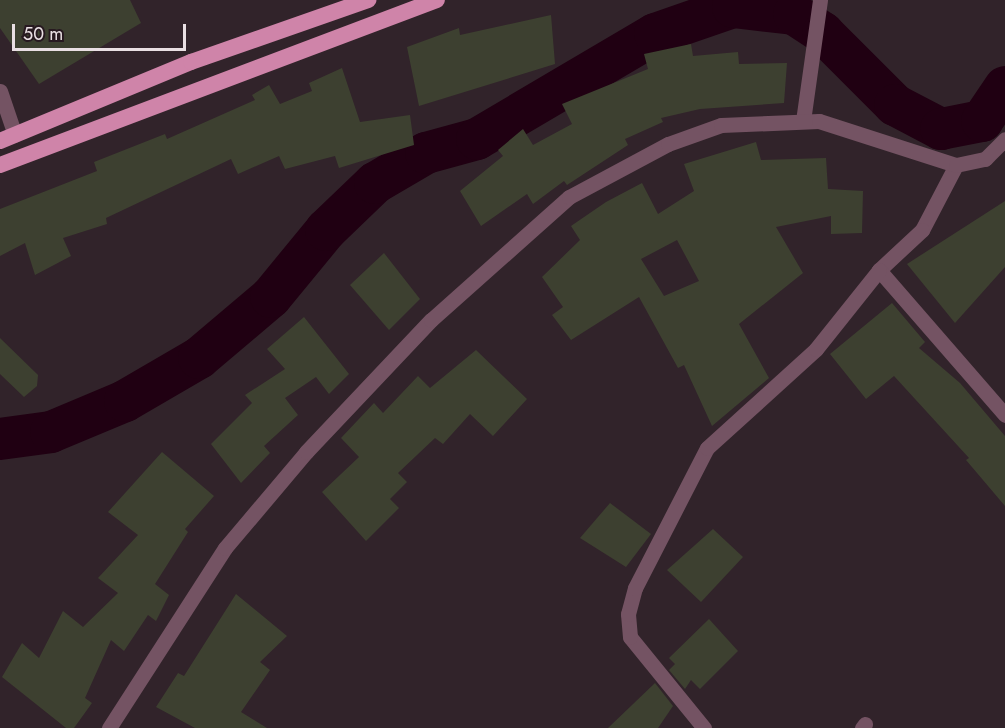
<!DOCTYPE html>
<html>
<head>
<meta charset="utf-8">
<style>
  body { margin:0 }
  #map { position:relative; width:1005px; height:728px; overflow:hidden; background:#31232a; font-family:Jost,sans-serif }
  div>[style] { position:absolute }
  .river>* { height:42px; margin:-21px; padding:0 21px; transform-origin:21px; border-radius:21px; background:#200012 }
  .building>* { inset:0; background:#3d4030 }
  .minor>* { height:15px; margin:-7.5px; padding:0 7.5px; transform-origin:7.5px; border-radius:7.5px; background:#745363 }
  .trunk>* { height:16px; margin:-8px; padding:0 8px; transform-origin:8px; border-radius:8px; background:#cf84a9 }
  span { translate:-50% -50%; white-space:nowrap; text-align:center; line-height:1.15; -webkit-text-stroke:4.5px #271920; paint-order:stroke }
  .scale { position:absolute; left:12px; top:24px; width:174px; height:27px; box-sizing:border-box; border:3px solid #e9dfe3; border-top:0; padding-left:8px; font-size:18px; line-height:21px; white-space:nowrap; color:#e9dfe3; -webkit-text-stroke:4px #271920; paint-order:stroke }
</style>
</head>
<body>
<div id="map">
  <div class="river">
    <div style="left:0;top:439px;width:51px;rotate:-7.8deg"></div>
    <div style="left:51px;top:432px;width:80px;rotate:-22.7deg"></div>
    <div style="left:125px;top:401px;width:86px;rotate:-30.2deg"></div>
    <div style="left:199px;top:358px;width:94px;rotate:-40.3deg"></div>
    <div style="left:271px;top:297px;width:87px;rotate:-50.6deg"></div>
    <div style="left:326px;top:230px;width:68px;rotate:-43.8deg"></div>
    <div style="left:375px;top:183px;width:59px;rotate:-30.5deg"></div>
    <div style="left:426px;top:153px;width:53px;rotate:-15.4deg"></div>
    <div style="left:477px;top:139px;width:207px;rotate:-30.5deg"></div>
    <div style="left:655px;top:34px;width:83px;rotate:-19.1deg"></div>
    <div style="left:733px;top:7px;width:61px;rotate:6.5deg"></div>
    <div style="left:794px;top:14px;width:35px;rotate:33deg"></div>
    <div style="left:823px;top:33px;width:102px;rotate:45deg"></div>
    <div style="left:895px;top:105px;width:52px;rotate:27.6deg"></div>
    <div style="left:941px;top:129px;width:42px;rotate:-11deg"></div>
    <div style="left:982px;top:121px;width:41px;rotate:-55.9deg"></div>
  </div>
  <div class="building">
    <div style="clip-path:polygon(0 0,130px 0,141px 23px,39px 84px,0 28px)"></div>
    <div style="clip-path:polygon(551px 15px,555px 64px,419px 106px,407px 47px,459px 28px,460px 35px)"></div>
    <div style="clip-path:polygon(691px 44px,693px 56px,738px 52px,739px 64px,787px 63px,784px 103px,700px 109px,661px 118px,663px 122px,625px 139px,628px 145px,567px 185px,564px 181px,533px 204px,527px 194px,481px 226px,460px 191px,503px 156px,498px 150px,523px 129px,533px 145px,572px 124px,562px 104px,648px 69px,644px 54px)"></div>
    <div style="clip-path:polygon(342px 68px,360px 122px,410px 115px,414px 145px,339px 168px,335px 156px,285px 169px,279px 156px,238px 174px,231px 159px,106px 218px,107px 224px,63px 238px,71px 256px,35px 275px,25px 243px,0 256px,0 209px,97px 171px,94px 162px,165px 134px,167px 139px,255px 100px,252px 95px,269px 85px,280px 104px,312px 91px,309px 83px)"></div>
    <div style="clip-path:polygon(evenodd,756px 142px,761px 160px,826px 158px,828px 189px,863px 191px,862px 233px,831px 234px,831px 216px,776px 227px,803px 273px,739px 324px,769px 378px,712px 426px,684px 365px,678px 368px,639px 297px,571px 340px,552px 315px,563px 307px,542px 277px,580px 240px,571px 226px,606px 202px,642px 183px,658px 214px,694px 191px,684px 164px,756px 142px,677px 240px,699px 281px,664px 296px,641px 259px,677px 240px)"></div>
    <div style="clip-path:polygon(1005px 201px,1005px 267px,955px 323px,907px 264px)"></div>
    <div style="clip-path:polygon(384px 253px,420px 299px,389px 330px,350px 285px)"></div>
    <div style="clip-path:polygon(892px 303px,925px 342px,919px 348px,960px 383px,1005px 436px,1005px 506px,966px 460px,969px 458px,894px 376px,866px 399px,830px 354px)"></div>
    <div style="clip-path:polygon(304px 317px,349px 374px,329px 394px,316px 377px,285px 398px,298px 415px,264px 446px,270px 453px,241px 483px,211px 444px,252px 403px,245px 395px,285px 369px,267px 349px)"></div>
    <div style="clip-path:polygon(0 338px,38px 375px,37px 386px,24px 397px,0 374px)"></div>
    <div style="clip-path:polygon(476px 350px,527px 399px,493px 436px,470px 414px,443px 444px,435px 438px,398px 473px,407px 482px,390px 499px,399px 508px,366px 541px,322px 492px,359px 457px,341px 438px,374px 403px,383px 413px,418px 376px,430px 388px)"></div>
    <div style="clip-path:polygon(162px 452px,214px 496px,185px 529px,188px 532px,155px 584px,169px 595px,156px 621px,148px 615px,124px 651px,111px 640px,85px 698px,92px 703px,74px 728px,66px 728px,2px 677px,22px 643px,39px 658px,63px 611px,83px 627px,118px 593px,98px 578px,138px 535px,108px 512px)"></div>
    <div style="clip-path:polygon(610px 503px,651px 534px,626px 567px,580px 538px)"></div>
    <div style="clip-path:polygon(713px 529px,743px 557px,701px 602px,667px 570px)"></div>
    <div style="clip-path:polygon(236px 594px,287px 636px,260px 662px,270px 670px,241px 712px,267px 728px,195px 728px,156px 707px,178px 673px,184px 676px)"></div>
    <div style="clip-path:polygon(709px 619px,738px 651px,700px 689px,691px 680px,685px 689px,669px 670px,675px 664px,669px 658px)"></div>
    <div style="clip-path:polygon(655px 683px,673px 706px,658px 728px,608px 728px)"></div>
  </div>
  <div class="minor">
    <div style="left:0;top:91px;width:46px;rotate:71.2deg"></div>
    <div style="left:803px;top:121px;width:122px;rotate:-82deg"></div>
    <div style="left:956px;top:165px;width:73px;rotate:117.6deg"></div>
    <div style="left:922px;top:230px;width:59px;rotate:137.1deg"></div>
    <div style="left:879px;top:270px;width:192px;rotate:49deg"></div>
    <div style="left:109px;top:728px;width:214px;rotate:-57.2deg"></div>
    <div style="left:225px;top:548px;width:126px;rotate:-49.8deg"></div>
    <div style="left:306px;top:452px;width:182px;rotate:-46.6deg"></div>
    <div style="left:431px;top:320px;width:185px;rotate:-41.7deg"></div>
    <div style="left:569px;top:197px;width:112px;rotate:-28.2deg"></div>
    <div style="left:668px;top:144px;width:56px;rotate:-19.7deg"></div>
    <div style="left:721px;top:125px;width:98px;rotate:-2.3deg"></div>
    <div style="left:819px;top:121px;width:144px;rotate:17.8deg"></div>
    <div style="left:956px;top:165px;width:30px;rotate:-12deg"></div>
    <div style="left:985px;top:159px;width:28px;rotate:-45deg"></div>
    <div style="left:704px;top:728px;width:117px;rotate:-129.1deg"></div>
    <div style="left:630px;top:637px;width:23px;rotate:-95deg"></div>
    <div style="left:628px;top:614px;width:27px;rotate:-75deg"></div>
    <div style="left:635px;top:588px;width:157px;rotate:-62.8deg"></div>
    <div style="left:707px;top:448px;width:147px;rotate:-42.2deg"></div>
    <div style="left:816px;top:349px;width:101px;rotate:-51.4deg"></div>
    <div style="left:862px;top:728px;width:5px;rotate:-53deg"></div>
  </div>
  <div class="trunk">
    <div style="left:0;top:141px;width:207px;rotate:-22.5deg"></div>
    <div style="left:191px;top:62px;width:188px;rotate:-19.3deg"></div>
    <div style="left:0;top:165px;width:467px;rotate:-20.7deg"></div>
  </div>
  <div class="scale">50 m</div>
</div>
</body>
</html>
